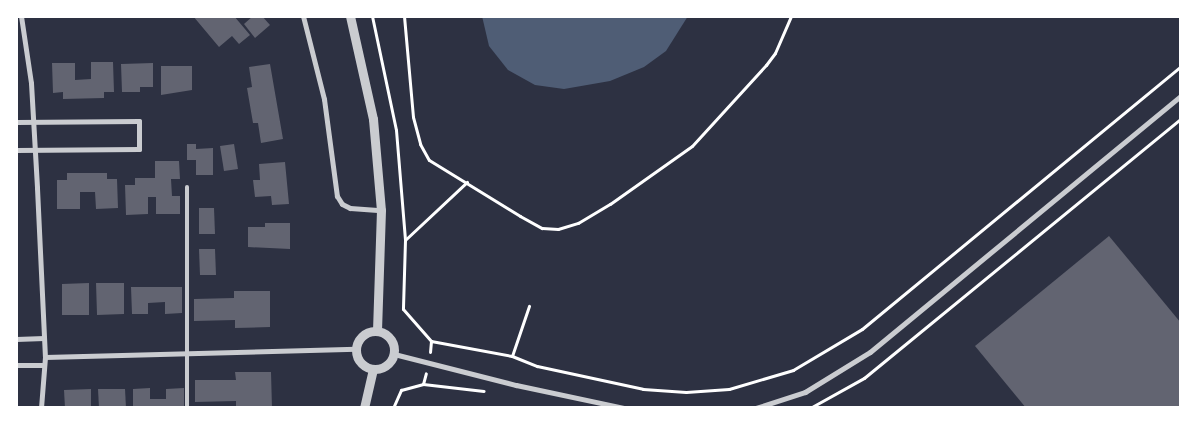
<!DOCTYPE html>
<html>
<head>
<meta charset="utf-8">
<style>
  body { margin:0 }
  #map { position:relative; width:1197px; height:424px; overflow:hidden; background:#2d3142; font-family:"Open Sans",sans-serif }
  div>[style] { position:absolute }
  .water>* { inset:0; background:#4f5d75 }
  .building>* { inset:0; background:#626471 }
  .path>* { height:3px; margin:-1.5px; padding:0 1.5px; transform-origin:1.5px; border-radius:1.5px; background:#fff }
  .service>* { height:4px; margin:-2px; padding:0 2px; transform-origin:2px; border-radius:2px; background:#caccd0 }
  .minor>* { height:5px; margin:-2.5px; padding:0 2.5px; transform-origin:2.5px; border-radius:2.5px; background:#caccd0 }
  .tertiary>* { height:9px; margin:-4.5px; padding:0 4.5px; transform-origin:4.5px; border-radius:4.5px; background:#caccd0 }
  .tertiary>.ring { margin:-4.5px; padding:0; box-sizing:content-box; background:none; border:9px solid #caccd0; border-radius:50% }
  span { translate:-50% -50%; white-space:nowrap; text-align:center; line-height:1.15; -webkit-text-stroke:4px #fff; paint-order:stroke }
  .frame { position:absolute; inset:0; border:18px solid #fff; pointer-events:none }
</style>
</head>
<body>
<div id="map">
  <div class="water">
    <div style="clip-path:polygon(482px 16px,688px 16px,666px 51px,644px 67px,610px 81px,564px 89px,535px 85px,508px 70px,489px 46px)"></div>
  </div>
  <div class="building">
    <div style="clip-path:polygon(193px 16px,234px 16px,250px 35px,239px 44px,232px 36px,219px 47px)"></div>
    <div style="clip-path:polygon(253px 16px,262px 16px,270px 25px,255px 38px,244px 24px)"></div>
    <div style="clip-path:polygon(91px 62px,113px 62px,114px 92px,104px 92px,104px 98px,63px 99px,63px 92px,53px 93px,52px 63px,75px 63px,75px 80px,91px 79px)"></div>
    <div style="clip-path:polygon(153px 63px,153px 87px,140px 87px,140px 92px,122px 92px,121px 64px)"></div>
    <div style="clip-path:polygon(270px 64px,283px 139px,261px 143px,258px 123px,253px 123px,247px 88px,252px 87px,249px 67px)"></div>
    <div style="clip-path:polygon(161px 66px,192px 66px,192px 90px,161px 95px)"></div>
    <div style="clip-path:polygon(187px 144px,196px 144px,196px 149px,213px 148px,213px 175px,196px 175px,196px 160px,187px 160px)"></div>
    <div style="clip-path:polygon(234px 144px,238px 169px,224px 171px,220px 146px)"></div>
    <div style="clip-path:polygon(155px 161px,179px 161px,180px 179px,171px 179px,172px 196px,180px 196px,180px 214px,156px 214px,156px 197px,148px 197px,148px 214px,126px 215px,125px 185px,135px 185px,135px 178px,155px 178px)"></div>
    <div style="clip-path:polygon(285px 162px,289px 204px,272px 205px,271px 196px,255px 197px,253px 180px,260px 180px,259px 164px)"></div>
    <div style="clip-path:polygon(67px 173px,107px 173px,107px 179px,117px 179px,118px 208px,96px 209px,95px 192px,80px 192px,80px 209px,57px 209px,57px 180px,67px 180px)"></div>
    <div style="clip-path:polygon(199px 208px,214px 208px,215px 234px,199px 234px)"></div>
    <div style="clip-path:polygon(265px 223px,290px 223px,290px 249px,248px 247px,248px 227px,265px 227px)"></div>
    <div style="clip-path:polygon(1109px 236px,1181px 323px,1181px 408px,1026px 408px,975px 346px)"></div>
    <div style="clip-path:polygon(199px 249px,215px 249px,216px 275px,200px 275px)"></div>
    <div style="clip-path:polygon(89px 283px,89px 315px,62px 315px,62px 284px)"></div>
    <div style="clip-path:polygon(96px 283px,124px 283px,124px 314px,97px 315px)"></div>
    <div style="clip-path:polygon(131px 287px,182px 287px,182px 313px,165px 314px,165px 302px,148px 303px,148px 314px,132px 314px)"></div>
    <div style="clip-path:polygon(234px 291px,270px 291px,270px 327px,235px 328px,235px 320px,194px 321px,194px 299px,234px 298px)"></div>
    <div style="clip-path:polygon(235px 372px,271px 372px,272px 408px,236px 408px,236px 401px,195px 402px,195px 380px,236px 380px)"></div>
    <div style="clip-path:polygon(150px 388px,150px 399px,166px 399px,166px 389px,184px 388px,184px 408px,133px 408px,133px 389px)"></div>
    <div style="clip-path:polygon(91px 389px,91px 408px,65px 408px,64px 390px)"></div>
    <div style="clip-path:polygon(98px 389px,125px 389px,126px 408px,99px 408px)"></div>
  </div>
  <div class="path">
    <div style="left:372px;top:16px;width:116px;rotate:78.1deg"></div>
    <div style="left:396px;top:130px;width:110px;rotate:85.3deg"></div>
    <div style="left:405px;top:240px;width:69px;rotate:91.7deg"></div>
    <div style="left:403px;top:309px;width:43px;rotate:48.8deg"></div>
    <div style="left:431px;top:341px;width:11px;rotate:95deg"></div>
    <div style="left:404px;top:16px;width:101px;rotate:84.9deg"></div>
    <div style="left:413px;top:117px;width:28px;rotate:75deg"></div>
    <div style="left:420px;top:144px;width:18px;rotate:61deg"></div>
    <div style="left:429px;top:160px;width:107px;rotate:31.6deg"></div>
    <div style="left:520px;top:216px;width:25px;rotate:29deg"></div>
    <div style="left:542px;top:228px;width:16px;rotate:4deg"></div>
    <div style="left:558px;top:229px;width:21px;rotate:-17deg"></div>
    <div style="left:578px;top:223px;width:37px;rotate:-31deg"></div>
    <div style="left:610px;top:204px;width:100px;rotate:-35.3deg"></div>
    <div style="left:692px;top:146px;width:110px;rotate:-47.6deg"></div>
    <div style="left:766px;top:65px;width:15px;rotate:-53deg"></div>
    <div style="left:775px;top:53px;width:40px;rotate:-66.6deg"></div>
    <div style="left:405px;top:240px;width:85px;rotate:-43.1deg"></div>
    <div style="left:431px;top:341px;width:82px;rotate:10.5deg"></div>
    <div style="left:512px;top:356px;width:27px;rotate:22deg"></div>
    <div style="left:537px;top:366px;width:108px;rotate:12.2deg"></div>
    <div style="left:643px;top:389px;width:43px;rotate:4deg"></div>
    <div style="left:686px;top:392px;width:43px;rotate:-4deg"></div>
    <div style="left:729px;top:389px;width:67px;rotate:-16.5deg"></div>
    <div style="left:793px;top:370px;width:80px;rotate:-30.7deg"></div>
    <div style="left:862px;top:329px;width:413px;rotate:-39.5deg"></div>
    <div style="left:512px;top:356px;width:53px;rotate:-71.2deg"></div>
    <div style="left:423px;top:384px;width:61px;rotate:6.5deg"></div>
    <div style="left:393px;top:408px;width:20px;rotate:-66deg"></div>
    <div style="left:401px;top:390px;width:23px;rotate:-15deg"></div>
    <div style="left:423px;top:384px;width:11px;rotate:-75deg"></div>
    <div style="left:810px;top:408px;width:62px;rotate:-29.1deg"></div>
    <div style="left:864px;top:378px;width:409px;rotate:-39.3deg"></div>
  </div>
  <div class="service">
    <div style="left:187px;top:408px;width:221px;rotate:-90deg"></div>
  </div>
  <div class="minor">
    <div style="left:21px;top:16px;width:68px;rotate:81.5deg"></div>
    <div style="left:31px;top:83px;width:105px;rotate:86.7deg"></div>
    <div style="left:37px;top:188px;width:169px;rotate:87.3deg"></div>
    <div style="left:45px;top:357px;width:51px;rotate:94.5deg"></div>
    <div style="left:303px;top:16px;width:86px;rotate:75.8deg"></div>
    <div style="left:324px;top:99px;width:98px;rotate:82.4deg"></div>
    <div style="left:337px;top:196px;width:9px;rotate:58deg"></div>
    <div style="left:342px;top:204px;width:9px;rotate:27deg"></div>
    <div style="left:350px;top:208px;width:31px;rotate:4deg"></div>
    <div style="left:16px;top:122px;width:123px;rotate:-0.5deg"></div>
    <div style="left:139px;top:121px;width:28px;rotate:90deg"></div>
    <div style="left:139px;top:149px;width:123px;rotate:179.5deg"></div>
    <div style="left:16px;top:339px;width:28px;rotate:-2deg"></div>
    <div style="left:394px;top:354px;width:126px;rotate:14.3deg"></div>
    <div style="left:516px;top:385px;width:110px;rotate:12deg"></div>
    <div style="left:45px;top:357px;width:311px;rotate:-1.5deg"></div>
    <div style="left:16px;top:365px;width:28px"></div>
    <div style="left:756px;top:408px;width:52px;rotate:-18.1deg"></div>
    <div style="left:805px;top:392px;width:76px;rotate:-31.6deg"></div>
    <div style="left:870px;top:352px;width:403px;rotate:-39.5deg"></div>
  </div>
  <div class="tertiary">
    <div style="left:350px;top:16px;width:106px;rotate:77.4deg"></div>
    <div style="left:373px;top:119px;width:91px;rotate:85deg"></div>
    <div style="left:381px;top:210px;width:121px;rotate:91.9deg"></div>
    <div class="ring" style="left:356px;top:331px;width:29px;height:29px"></div>
    <div style="left:364px;top:408px;width:40px;rotate:-77deg"></div>
  </div>
  <div class="frame"></div>
</div>
</body>
</html>
